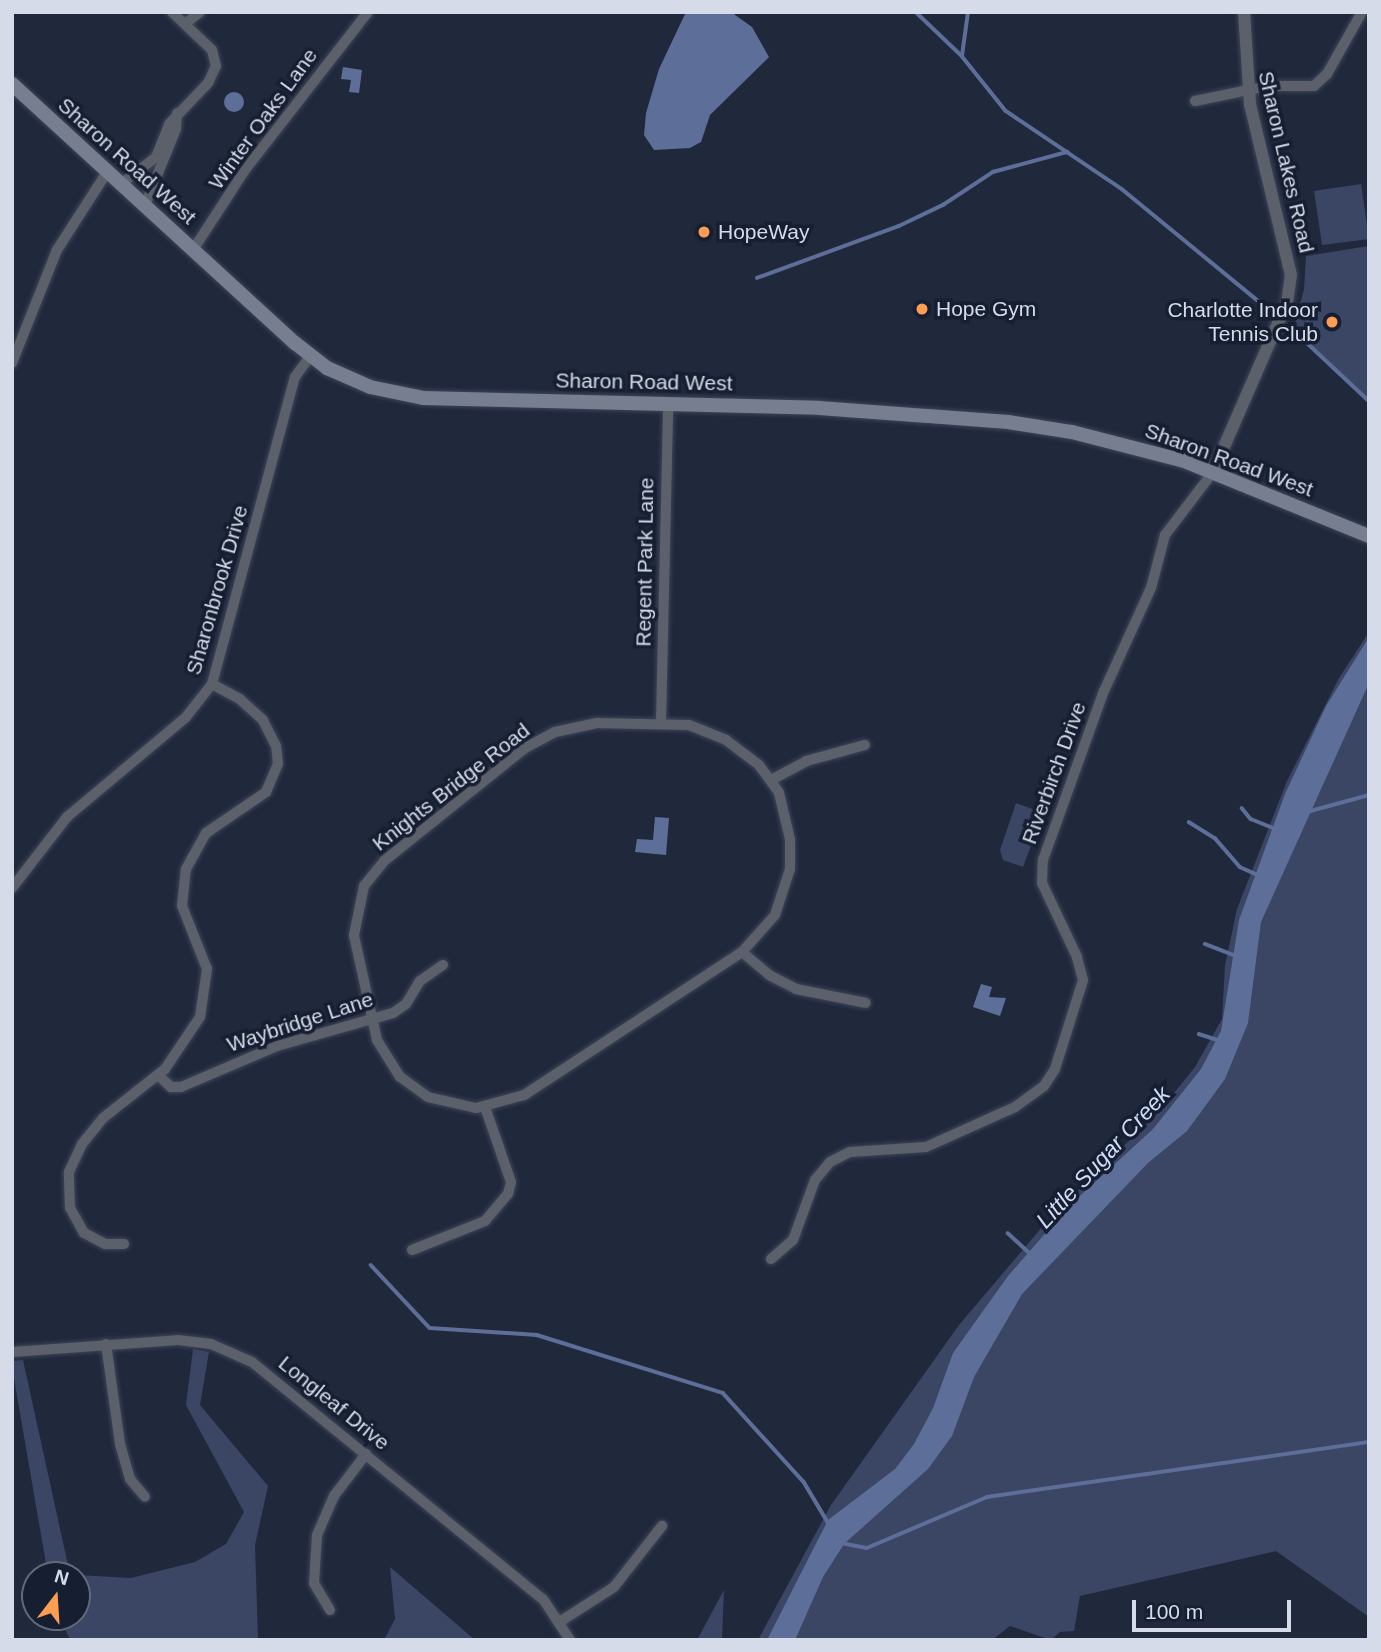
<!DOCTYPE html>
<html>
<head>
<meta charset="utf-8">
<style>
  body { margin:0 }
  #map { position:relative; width:1381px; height:1652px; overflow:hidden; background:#20283c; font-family:Arial,sans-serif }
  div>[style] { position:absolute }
  .green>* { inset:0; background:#3a4664 }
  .water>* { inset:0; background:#5d6e98 }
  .round { border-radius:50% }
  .stream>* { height:3.5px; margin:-1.75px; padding:0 1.75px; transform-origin:1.75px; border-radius:1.75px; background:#5d6e98 }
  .roads { filter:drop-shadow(0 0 2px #3d4558) drop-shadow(0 0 2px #3d4558) }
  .minor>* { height:10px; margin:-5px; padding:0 5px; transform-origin:5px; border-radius:5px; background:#5b606a }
  .tertiary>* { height:12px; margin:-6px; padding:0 6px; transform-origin:6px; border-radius:6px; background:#5b606a }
  .secondary>* { height:14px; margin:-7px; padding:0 7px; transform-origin:7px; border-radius:7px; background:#777e8f }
  .dots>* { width:19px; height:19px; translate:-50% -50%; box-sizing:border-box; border:4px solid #161e31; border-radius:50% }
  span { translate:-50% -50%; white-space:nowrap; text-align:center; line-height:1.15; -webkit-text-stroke:7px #161e31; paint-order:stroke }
  .street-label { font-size:21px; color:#d5dbe8 }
  .poi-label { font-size:21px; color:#d5dbe8 }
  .left { translate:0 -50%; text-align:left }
  .right { translate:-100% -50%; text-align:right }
  .water-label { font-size:23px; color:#d0dcf7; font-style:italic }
  .frame { position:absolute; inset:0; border:14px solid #d5dbe8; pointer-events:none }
  .north { position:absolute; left:21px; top:1561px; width:70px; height:70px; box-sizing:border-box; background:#161e31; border:2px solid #626a7a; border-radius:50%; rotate:17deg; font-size:19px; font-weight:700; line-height:28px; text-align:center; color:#d5dbe8 }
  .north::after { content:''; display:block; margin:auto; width:24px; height:32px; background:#fc9d53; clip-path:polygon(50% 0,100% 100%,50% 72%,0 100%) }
  .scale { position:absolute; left:1132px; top:1600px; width:159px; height:32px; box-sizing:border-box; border:4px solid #d5dbe8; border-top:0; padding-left:9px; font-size:21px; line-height:24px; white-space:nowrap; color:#d5dbe8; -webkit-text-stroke:5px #161e31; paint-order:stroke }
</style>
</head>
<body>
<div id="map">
  <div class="green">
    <div style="clip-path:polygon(1361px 184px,1369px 239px,1322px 245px,1314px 191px)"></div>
    <div style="clip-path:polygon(1369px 246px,1369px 404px,1294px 328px,1304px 289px,1306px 256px)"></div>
    <div style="clip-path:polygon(1369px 632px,1369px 1617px,1276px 1551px,1080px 1596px,1074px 1631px,1060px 1632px,1051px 1640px,1010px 1626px,992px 1640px,758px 1640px,831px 1505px,959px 1325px,1054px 1213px,1158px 1113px,1195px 1067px,1222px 1019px,1225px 965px,1237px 909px,1287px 781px,1339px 678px)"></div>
    <div style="clip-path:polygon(1016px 803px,1043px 813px,1023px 867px,1003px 860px,1000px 850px)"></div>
    <div style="clip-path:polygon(193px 1349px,209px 1352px,200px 1405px,268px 1486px,255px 1545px,258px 1640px,70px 1640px,60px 1617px,77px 1617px,77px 1575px,131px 1578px,195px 1562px,226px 1544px,244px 1512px,186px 1405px)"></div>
    <div style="clip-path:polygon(23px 1360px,70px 1574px,74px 1575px,48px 1575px,12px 1367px,12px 1361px)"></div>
    <div style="clip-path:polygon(390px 1567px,475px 1640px,384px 1640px,395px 1619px)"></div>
    <div style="clip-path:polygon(724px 1590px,722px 1640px,697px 1640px)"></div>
  </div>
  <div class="water">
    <div style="clip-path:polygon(686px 12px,731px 12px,752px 27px,769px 57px,710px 115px,701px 142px,690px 148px,654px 150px,644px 135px,646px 113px,659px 69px)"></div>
    <div style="clip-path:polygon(343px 67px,362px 70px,359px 93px,349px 92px,351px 80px,341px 79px)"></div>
    <div class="round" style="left:224px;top:92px;width:20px;height:20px"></div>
    <div style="clip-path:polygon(1369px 637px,1369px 683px,1261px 922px,1248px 1023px,1225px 1079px,1187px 1131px,1148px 1163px,1022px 1294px,974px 1377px,952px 1436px,928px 1469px,844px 1544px,823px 1577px,795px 1640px,767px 1640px,828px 1520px,895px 1469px,914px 1444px,933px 1408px,953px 1353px,1008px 1276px,1070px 1205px,1153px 1129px,1201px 1069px,1221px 1031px,1239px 920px,1285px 794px,1326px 706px)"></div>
    <div style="clip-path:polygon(655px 817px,669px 818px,666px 855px,635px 852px,637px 839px,653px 840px)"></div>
    <div style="clip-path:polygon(981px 984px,992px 987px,989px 997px,1006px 998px,1000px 1016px,973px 1007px)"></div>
  </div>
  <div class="stream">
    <div style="left:916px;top:12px;width:64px;rotate:43.7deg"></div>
    <div style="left:962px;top:56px;width:70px;rotate:51.3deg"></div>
    <div style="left:1006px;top:111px;width:140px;rotate:33.9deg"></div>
    <div style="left:1122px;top:189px;width:181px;rotate:39.4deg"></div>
    <div style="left:962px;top:56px;width:44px;rotate:-82.2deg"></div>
    <div style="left:757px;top:278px;width:151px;rotate:-20.1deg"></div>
    <div style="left:899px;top:226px;width:49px;rotate:-25.5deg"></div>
    <div style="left:943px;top:205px;width:60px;rotate:-33.4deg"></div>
    <div style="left:993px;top:172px;width:77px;rotate:-15.1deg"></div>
    <div style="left:1303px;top:339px;width:91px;rotate:43.2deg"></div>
    <div style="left:1242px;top:808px;width:14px;rotate:51deg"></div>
    <div style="left:1251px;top:819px;width:29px;rotate:22deg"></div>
    <div style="left:1307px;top:812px;width:64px;rotate:-15.3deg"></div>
    <div style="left:1189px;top:822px;width:31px;rotate:32deg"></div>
    <div style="left:1215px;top:838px;width:38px;rotate:49deg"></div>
    <div style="left:1240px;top:867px;width:20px;rotate:24deg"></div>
    <div style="left:1205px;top:944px;width:30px;rotate:21deg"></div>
    <div style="left:1199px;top:1034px;width:22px;rotate:18deg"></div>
    <div style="left:1008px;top:1233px;width:33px;rotate:43deg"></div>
    <div style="left:371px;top:1265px;width:86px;rotate:46.9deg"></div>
    <div style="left:430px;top:1328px;width:107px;rotate:3.7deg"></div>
    <div style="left:537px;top:1335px;width:195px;rotate:17.3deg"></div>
    <div style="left:723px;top:1393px;width:120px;rotate:47.7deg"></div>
    <div style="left:804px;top:1482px;width:49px;rotate:59.2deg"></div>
    <div style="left:841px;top:1543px;width:26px;rotate:11deg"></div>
    <div style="left:867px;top:1548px;width:130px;rotate:-23deg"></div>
    <div style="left:987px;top:1497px;width:386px;rotate:-8.2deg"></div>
  </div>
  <div class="roads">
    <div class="minor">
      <div style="left:185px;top:24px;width:19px;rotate:-39deg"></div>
      <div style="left:1195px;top:101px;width:75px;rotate:-11.6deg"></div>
      <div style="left:1268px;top:86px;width:46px"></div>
      <div style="left:1314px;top:86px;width:18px;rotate:-43deg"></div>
      <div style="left:1327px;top:74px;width:71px;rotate:-60.6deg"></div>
      <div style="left:121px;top:184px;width:44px;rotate:-37.6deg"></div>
      <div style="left:156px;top:157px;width:35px;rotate:-68deg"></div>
      <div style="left:169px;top:124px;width:57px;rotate:-46.4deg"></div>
      <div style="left:208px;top:83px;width:19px;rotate:-65deg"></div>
      <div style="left:216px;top:66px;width:16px;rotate:-104deg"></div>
      <div style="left:212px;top:50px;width:55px;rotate:-136.5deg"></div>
      <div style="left:145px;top:205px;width:82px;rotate:-67.8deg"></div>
      <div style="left:176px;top:129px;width:16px;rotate:-86deg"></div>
      <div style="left:193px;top:250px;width:95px;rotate:-57deg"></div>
      <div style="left:245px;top:170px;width:200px;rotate:-52.1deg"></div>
      <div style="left:12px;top:363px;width:122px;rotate:-68.3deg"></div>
      <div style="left:57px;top:250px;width:93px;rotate:-57.3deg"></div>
      <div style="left:661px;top:722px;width:318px;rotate:-88.7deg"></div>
      <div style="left:597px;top:723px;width:92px;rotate:1.2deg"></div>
      <div style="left:689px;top:725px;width:40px;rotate:22deg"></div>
      <div style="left:726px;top:740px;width:41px;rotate:37.1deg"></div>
      <div style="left:759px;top:765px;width:34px;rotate:54deg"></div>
      <div style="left:779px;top:793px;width:47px;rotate:76.6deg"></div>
      <div style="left:790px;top:839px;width:30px;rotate:90deg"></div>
      <div style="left:790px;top:869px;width:48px;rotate:108.1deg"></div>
      <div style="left:775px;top:915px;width:50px;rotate:131.7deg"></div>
      <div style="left:742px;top:952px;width:261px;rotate:146.7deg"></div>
      <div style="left:524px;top:1095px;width:50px;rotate:164.8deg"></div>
      <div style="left:476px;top:1108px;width:49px;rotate:-167.1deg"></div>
      <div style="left:428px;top:1097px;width:34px;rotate:-144deg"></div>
      <div style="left:400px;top:1077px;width:44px;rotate:-121.9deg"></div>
      <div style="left:377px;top:1040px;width:107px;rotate:-102.4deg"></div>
      <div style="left:354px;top:935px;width:50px;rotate:-78.5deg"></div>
      <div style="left:364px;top:886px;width:32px;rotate:-51deg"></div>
      <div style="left:384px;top:861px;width:181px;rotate:-38.7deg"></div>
      <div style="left:525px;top:748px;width:34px;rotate:-28deg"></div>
      <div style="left:555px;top:732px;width:43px;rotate:-12.1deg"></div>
      <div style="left:771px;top:780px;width:40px;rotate:-28deg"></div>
      <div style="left:806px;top:761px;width:61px;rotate:-15.2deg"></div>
      <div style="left:12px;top:888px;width:90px;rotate:-52.2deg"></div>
      <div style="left:67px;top:817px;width:155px;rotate:-40deg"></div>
      <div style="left:186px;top:717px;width:42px;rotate:-51.8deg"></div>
      <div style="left:212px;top:684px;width:318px;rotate:-74.9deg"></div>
      <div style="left:295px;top:377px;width:27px;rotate:-54deg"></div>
      <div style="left:742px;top:952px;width:35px;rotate:40deg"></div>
      <div style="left:769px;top:975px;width:30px;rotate:27deg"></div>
      <div style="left:796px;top:989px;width:71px;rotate:11.3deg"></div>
      <div style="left:158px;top:1075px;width:18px;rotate:43deg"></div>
      <div style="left:171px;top:1087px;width:10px"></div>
      <div style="left:181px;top:1087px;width:104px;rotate:-23.1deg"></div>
      <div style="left:277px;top:1046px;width:121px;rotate:-15.9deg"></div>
      <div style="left:393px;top:1013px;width:16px;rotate:-35deg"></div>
      <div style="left:406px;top:1004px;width:27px;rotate:-59deg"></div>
      <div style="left:420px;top:981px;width:28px;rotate:-35deg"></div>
      <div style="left:124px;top:1244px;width:19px;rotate:180deg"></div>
      <div style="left:105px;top:1244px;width:24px;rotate:-152deg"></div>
      <div style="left:84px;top:1233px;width:29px;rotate:-119deg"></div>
      <div style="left:70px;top:1208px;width:36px;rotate:-92deg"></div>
      <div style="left:69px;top:1172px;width:31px;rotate:-65deg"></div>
      <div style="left:82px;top:1144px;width:33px;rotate:-51deg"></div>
      <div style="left:103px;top:1118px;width:79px;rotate:-38.3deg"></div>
      <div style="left:165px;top:1069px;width:63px;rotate:-56.1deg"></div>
      <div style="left:200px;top:1017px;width:49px;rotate:-81.7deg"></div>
      <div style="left:207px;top:969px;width:68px;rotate:-111.6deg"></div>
      <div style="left:182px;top:906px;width:37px;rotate:-84deg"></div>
      <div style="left:186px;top:869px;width:41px;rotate:-60.9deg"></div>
      <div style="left:206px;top:833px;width:73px;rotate:-34.3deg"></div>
      <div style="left:266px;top:792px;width:30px;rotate:-67deg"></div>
      <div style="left:278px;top:764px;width:18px;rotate:-96deg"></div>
      <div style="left:276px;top:746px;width:29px;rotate:-117deg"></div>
      <div style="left:263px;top:720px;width:31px;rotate:-138deg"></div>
      <div style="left:240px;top:699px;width:32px;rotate:-152deg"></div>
      <div style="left:412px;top:1250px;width:79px;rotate:-21.7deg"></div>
      <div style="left:485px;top:1221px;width:35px;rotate:-50deg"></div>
      <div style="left:508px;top:1194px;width:12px;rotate:-76deg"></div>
      <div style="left:511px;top:1182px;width:79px;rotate:-109.1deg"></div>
      <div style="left:771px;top:1259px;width:29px;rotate:-41deg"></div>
      <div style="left:793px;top:1240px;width:64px;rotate:-69.9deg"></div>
      <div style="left:815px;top:1180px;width:23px;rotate:-50deg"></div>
      <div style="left:830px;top:1162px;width:22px;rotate:-27deg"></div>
      <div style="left:850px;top:1152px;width:76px;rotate:-3.8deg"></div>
      <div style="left:926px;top:1147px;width:98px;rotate:-24.2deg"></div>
      <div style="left:1015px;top:1107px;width:36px;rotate:-36deg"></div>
      <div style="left:1044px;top:1086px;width:20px;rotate:-57deg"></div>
      <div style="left:1055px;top:1069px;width:93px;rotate:-72.5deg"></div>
      <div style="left:1083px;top:980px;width:24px;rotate:-105deg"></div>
      <div style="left:1077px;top:957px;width:82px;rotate:-115.3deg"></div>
      <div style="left:1042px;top:883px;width:23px;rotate:-88deg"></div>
      <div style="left:1043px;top:860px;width:180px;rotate:-70.2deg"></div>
      <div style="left:1104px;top:691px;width:113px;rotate:-65.5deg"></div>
      <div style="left:1151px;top:588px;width:55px;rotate:-75.2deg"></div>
      <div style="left:1165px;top:535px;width:79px;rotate:-52.7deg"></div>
      <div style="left:106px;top:1344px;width:101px;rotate:82deg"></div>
      <div style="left:120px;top:1444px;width:36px;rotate:74deg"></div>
      <div style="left:130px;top:1479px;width:23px;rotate:50deg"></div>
      <div style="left:12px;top:1352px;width:166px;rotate:-4.1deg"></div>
      <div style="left:178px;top:1340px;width:33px;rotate:7deg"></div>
      <div style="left:211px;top:1344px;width:45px;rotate:23.7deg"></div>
      <div style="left:252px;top:1362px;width:375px;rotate:39.2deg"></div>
      <div style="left:543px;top:1599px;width:49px;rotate:56.6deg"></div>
      <div style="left:330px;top:1610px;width:31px;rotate:-121deg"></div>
      <div style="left:314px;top:1583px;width:48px;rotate:-86.4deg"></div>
      <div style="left:317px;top:1535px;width:43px;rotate:-66.4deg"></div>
      <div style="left:334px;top:1496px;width:53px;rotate:-52.7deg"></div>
      <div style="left:561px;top:1621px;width:63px;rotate:-32.7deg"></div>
      <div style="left:614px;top:1587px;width:78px;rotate:-51.8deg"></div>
    </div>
    <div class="tertiary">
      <div style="left:1213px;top:472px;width:184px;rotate:-66.4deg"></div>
      <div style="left:1287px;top:303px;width:28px;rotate:-82deg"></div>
      <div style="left:1291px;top:275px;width:176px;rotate:-103.5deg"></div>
      <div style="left:1250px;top:104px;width:92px;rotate:-93.7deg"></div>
    </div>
    <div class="secondary">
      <div style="left:12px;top:84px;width:384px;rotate:42.5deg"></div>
      <div style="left:295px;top:343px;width:41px;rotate:38deg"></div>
      <div style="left:327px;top:368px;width:47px;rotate:23.8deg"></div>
      <div style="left:370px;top:387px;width:54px;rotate:11.7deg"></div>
      <div style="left:423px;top:398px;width:396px;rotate:1.4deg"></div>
      <div style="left:819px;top:408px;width:190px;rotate:4.2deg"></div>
      <div style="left:1008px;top:422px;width:65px;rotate:8.9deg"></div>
      <div style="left:1072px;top:432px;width:116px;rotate:14.5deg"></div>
      <div style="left:1184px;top:461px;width:200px;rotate:22.1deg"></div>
    </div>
  </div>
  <div class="dots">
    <div style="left:704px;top:232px;background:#fc9d53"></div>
    <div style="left:922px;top:309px;background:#fc9d53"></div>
    <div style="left:1332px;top:322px;background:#fc9d53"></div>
  </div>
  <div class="street-label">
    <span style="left:263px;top:119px;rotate:-54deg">Winter Oaks Lane</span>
    <span style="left:127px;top:161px;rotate:42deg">Sharon Road West</span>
    <span style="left:1286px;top:162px;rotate:77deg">Sharon Lakes Road</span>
    <span style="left:644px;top:382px;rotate:1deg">Sharon Road West</span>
    <span style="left:1229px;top:460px;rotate:20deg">Sharon Road West</span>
    <span style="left:645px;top:562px;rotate:-89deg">Regent Park Lane</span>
    <span style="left:217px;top:590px;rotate:-74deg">Sharonbrook Drive</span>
    <span style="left:1054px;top:773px;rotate:-70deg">Riverbirch Drive</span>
    <span style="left:451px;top:787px;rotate:-38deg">Knights Bridge Road</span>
    <span style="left:300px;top:1022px;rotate:-18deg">Waybridge Lane</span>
    <span style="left:334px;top:1403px;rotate:39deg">Longleaf Drive</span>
  </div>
  <div class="poi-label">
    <span class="left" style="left:718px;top:232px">HopeWay</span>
    <span class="left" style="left:936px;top:309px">Hope Gym</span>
    <span class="right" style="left:1318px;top:322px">Charlotte Indoor<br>Tennis Club</span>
  </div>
  <div class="water-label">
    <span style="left:1103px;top:1157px;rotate:-47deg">Little Sugar Creek</span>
  </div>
  <div class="frame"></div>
  <div class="north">N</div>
  <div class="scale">100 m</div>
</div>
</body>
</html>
